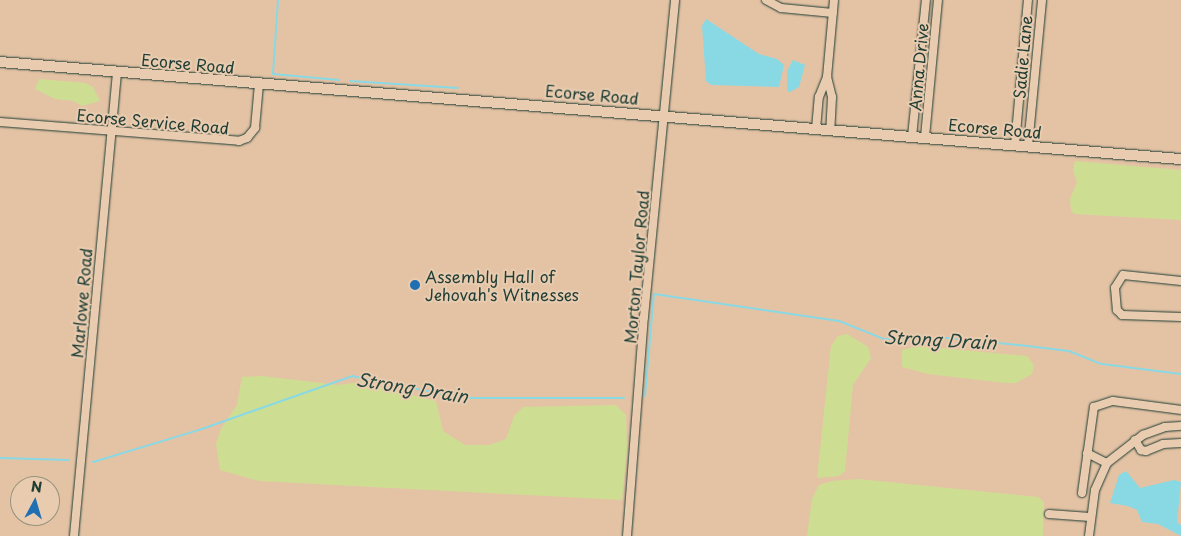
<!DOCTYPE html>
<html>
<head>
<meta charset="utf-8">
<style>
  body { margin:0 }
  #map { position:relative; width:1181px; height:536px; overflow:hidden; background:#e4c3a5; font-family:"Playpen Sans",sans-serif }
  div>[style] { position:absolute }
  .green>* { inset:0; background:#cdde92 }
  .water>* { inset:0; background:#89d9e5 }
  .stream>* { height:2px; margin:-1px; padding:0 1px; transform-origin:1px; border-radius:1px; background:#89d9e5 }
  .roads { filter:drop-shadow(0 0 1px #1f3d34) drop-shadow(0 0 1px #1f3d34) }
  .street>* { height:8px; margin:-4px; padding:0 4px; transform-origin:4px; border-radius:4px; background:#e9ccb0 }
  .secondary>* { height:10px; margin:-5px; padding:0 5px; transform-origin:5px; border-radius:5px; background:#e9ccb0 }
  .dots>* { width:14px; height:14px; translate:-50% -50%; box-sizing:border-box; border:2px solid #e9ccb0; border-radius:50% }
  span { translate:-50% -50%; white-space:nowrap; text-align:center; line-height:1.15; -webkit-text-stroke:4px #e9ccb0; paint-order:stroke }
  .street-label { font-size:16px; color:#1f3d34 }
  .poi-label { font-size:16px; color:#1f3d34 }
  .left { translate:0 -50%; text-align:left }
  .water-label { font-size:18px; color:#24453d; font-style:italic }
  .north { position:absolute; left:10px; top:476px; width:50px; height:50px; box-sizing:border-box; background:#e9ccb0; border:1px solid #98937e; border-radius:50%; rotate:6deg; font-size:14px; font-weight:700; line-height:20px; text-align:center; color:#1f3d34 }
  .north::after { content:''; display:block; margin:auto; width:18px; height:22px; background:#1f6fb2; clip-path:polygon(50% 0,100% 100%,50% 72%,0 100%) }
</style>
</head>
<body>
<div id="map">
  <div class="green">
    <div style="clip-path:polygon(39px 79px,85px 83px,93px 87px,100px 101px,82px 106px,74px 101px,55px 99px,35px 89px)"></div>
    <div style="clip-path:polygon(1075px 161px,1181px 170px,1181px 220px,1075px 214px,1071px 211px,1070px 199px,1077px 182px,1073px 171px)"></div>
    <div style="clip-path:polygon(847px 334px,868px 347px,871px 358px,853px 385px,845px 471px,839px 476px,817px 478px,831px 346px,838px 336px)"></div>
    <div style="clip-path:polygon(919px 346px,1027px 356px,1034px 365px,1032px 374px,1016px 383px,1005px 383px,928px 374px,902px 367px,902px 350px)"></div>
    <div style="clip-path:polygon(262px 376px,338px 385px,360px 382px,436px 401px,443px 431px,465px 445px,489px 445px,506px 439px,514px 416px,523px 407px,616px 405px,626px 415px,627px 449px,622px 500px,259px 481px,220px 470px,216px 444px,221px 429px,237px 405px,242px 377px)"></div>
    <div style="clip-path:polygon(858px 479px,1038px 497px,1044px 502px,1043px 536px,807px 536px,812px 499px,819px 485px,832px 481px)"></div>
  </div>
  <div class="water">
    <div style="clip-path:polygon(706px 19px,759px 54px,777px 59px,784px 65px,779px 87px,711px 85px,706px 81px,702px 26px)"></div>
    <div style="clip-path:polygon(793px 60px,805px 65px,799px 87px,790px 92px,787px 91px,787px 71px)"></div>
    <div style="clip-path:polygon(1126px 471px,1140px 488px,1174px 480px,1181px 482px,1177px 522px,1181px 525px,1181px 536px,1158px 524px,1142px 522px,1137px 510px,1128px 506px,1110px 503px,1119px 475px)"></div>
  </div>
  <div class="stream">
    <div style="left:278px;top:0;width:74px;rotate:93.9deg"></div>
    <div style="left:273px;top:74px;width:66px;rotate:5.2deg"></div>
    <div style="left:350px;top:81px;width:108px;rotate:3.7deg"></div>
    <div style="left:645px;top:396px;width:102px;rotate:-85deg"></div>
    <div style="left:654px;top:294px;width:187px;rotate:8.3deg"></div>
    <div style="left:839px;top:321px;width:48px;rotate:21.8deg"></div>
    <div style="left:884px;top:339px;width:65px;rotate:-0.9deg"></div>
    <div style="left:949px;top:338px;width:70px;rotate:5.7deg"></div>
    <div style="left:1019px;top:345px;width:50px;rotate:6.8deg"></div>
    <div style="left:1069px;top:351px;width:35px;rotate:22deg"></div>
    <div style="left:1102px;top:364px;width:80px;rotate:7.2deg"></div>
    <div style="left:0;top:458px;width:69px;rotate:1.7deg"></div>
    <div style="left:93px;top:462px;width:111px;rotate:-16.8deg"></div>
    <div style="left:199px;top:430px;width:162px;rotate:-19.4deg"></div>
    <div style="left:352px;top:376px;width:112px;rotate:11.3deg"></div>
    <div style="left:462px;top:398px;width:162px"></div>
  </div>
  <div class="roads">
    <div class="street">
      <div style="left:766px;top:0;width:17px;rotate:28deg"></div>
      <div style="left:781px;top:8px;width:52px;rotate:5.5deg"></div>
      <div style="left:827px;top:77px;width:21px;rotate:76deg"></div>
      <div style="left:832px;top:97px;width:33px;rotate:93deg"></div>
      <div style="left:0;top:122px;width:240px;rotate:4.5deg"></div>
      <div style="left:239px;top:141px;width:9px;rotate:-21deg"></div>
      <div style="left:247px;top:138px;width:13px;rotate:-51deg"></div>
      <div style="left:255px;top:128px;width:44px;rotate:-84.8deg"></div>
      <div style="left:816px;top:129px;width:32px;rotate:-85deg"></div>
      <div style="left:819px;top:97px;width:22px;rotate:-68deg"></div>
      <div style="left:827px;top:77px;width:77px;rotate:-84.8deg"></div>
      <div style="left:912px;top:137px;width:138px;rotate:-84.2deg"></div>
      <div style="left:925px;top:137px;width:138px;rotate:-84.6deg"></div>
      <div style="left:1015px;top:145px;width:146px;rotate:-84.9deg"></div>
      <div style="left:1028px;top:146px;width:147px;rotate:-84.5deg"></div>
      <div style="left:1181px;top:281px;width:58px;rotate:-174.1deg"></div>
      <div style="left:1123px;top:275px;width:15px;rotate:122deg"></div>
      <div style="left:1115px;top:288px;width:22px;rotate:85deg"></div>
      <div style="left:1117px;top:310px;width:7px;rotate:45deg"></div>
      <div style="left:1122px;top:315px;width:59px;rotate:1.9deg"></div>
      <div style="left:1135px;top:440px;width:12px;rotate:59deg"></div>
      <div style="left:1141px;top:450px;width:5px;rotate:11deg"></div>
      <div style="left:1146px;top:451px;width:18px;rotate:-22deg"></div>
      <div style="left:1163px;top:444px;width:18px;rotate:-3deg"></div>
      <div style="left:1087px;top:453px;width:22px;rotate:27deg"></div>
      <div style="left:1082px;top:493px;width:87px;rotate:-82.1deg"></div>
      <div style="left:1094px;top:407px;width:20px;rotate:-18deg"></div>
      <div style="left:1113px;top:401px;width:69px;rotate:7.5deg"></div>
      <div style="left:1049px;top:514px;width:41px;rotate:4.2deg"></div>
      <div style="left:74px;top:536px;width:466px;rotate:-84.7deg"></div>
      <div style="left:627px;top:536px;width:220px;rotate:-85.6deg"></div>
      <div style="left:644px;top:317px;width:319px;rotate:-84.4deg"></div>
      <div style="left:1089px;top:536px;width:46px;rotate:-82.6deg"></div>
      <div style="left:1095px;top:490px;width:30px;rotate:-66deg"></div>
      <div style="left:1107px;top:463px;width:46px;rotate:-37.9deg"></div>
      <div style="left:1143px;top:435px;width:23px;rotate:-20deg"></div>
      <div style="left:1165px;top:427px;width:16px;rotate:-4deg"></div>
    </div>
    <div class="secondary">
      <div style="left:0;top:62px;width:1185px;rotate:4.7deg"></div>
    </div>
  </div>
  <div class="dots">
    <div style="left:415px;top:285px;background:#1f6fb2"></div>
  </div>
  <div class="street-label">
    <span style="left:1022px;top:57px;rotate:-85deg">Sadie Lane</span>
    <span style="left:188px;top:63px;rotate:5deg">Ecorse Road</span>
    <span style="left:918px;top:67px;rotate:-85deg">Anna Drive</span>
    <span style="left:592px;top:94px;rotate:5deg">Ecorse Road</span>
    <span style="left:153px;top:121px;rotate:5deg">Ecorse Service Road</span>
    <span style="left:995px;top:128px;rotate:5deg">Ecorse Road</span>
    <span style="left:636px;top:267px;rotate:-85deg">Morton Taylor Road</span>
    <span style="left:81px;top:303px;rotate:-85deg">Marlowe Road</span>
  </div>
  <div class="poi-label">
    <span class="left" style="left:425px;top:285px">Assembly Hall of<br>Jehovah's Witnesses</span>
  </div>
  <div class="water-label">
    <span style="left:940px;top:340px;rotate:3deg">Strong Drain</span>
    <span style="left:412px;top:388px;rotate:9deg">Strong Drain</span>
  </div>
  <div class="north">N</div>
</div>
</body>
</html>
